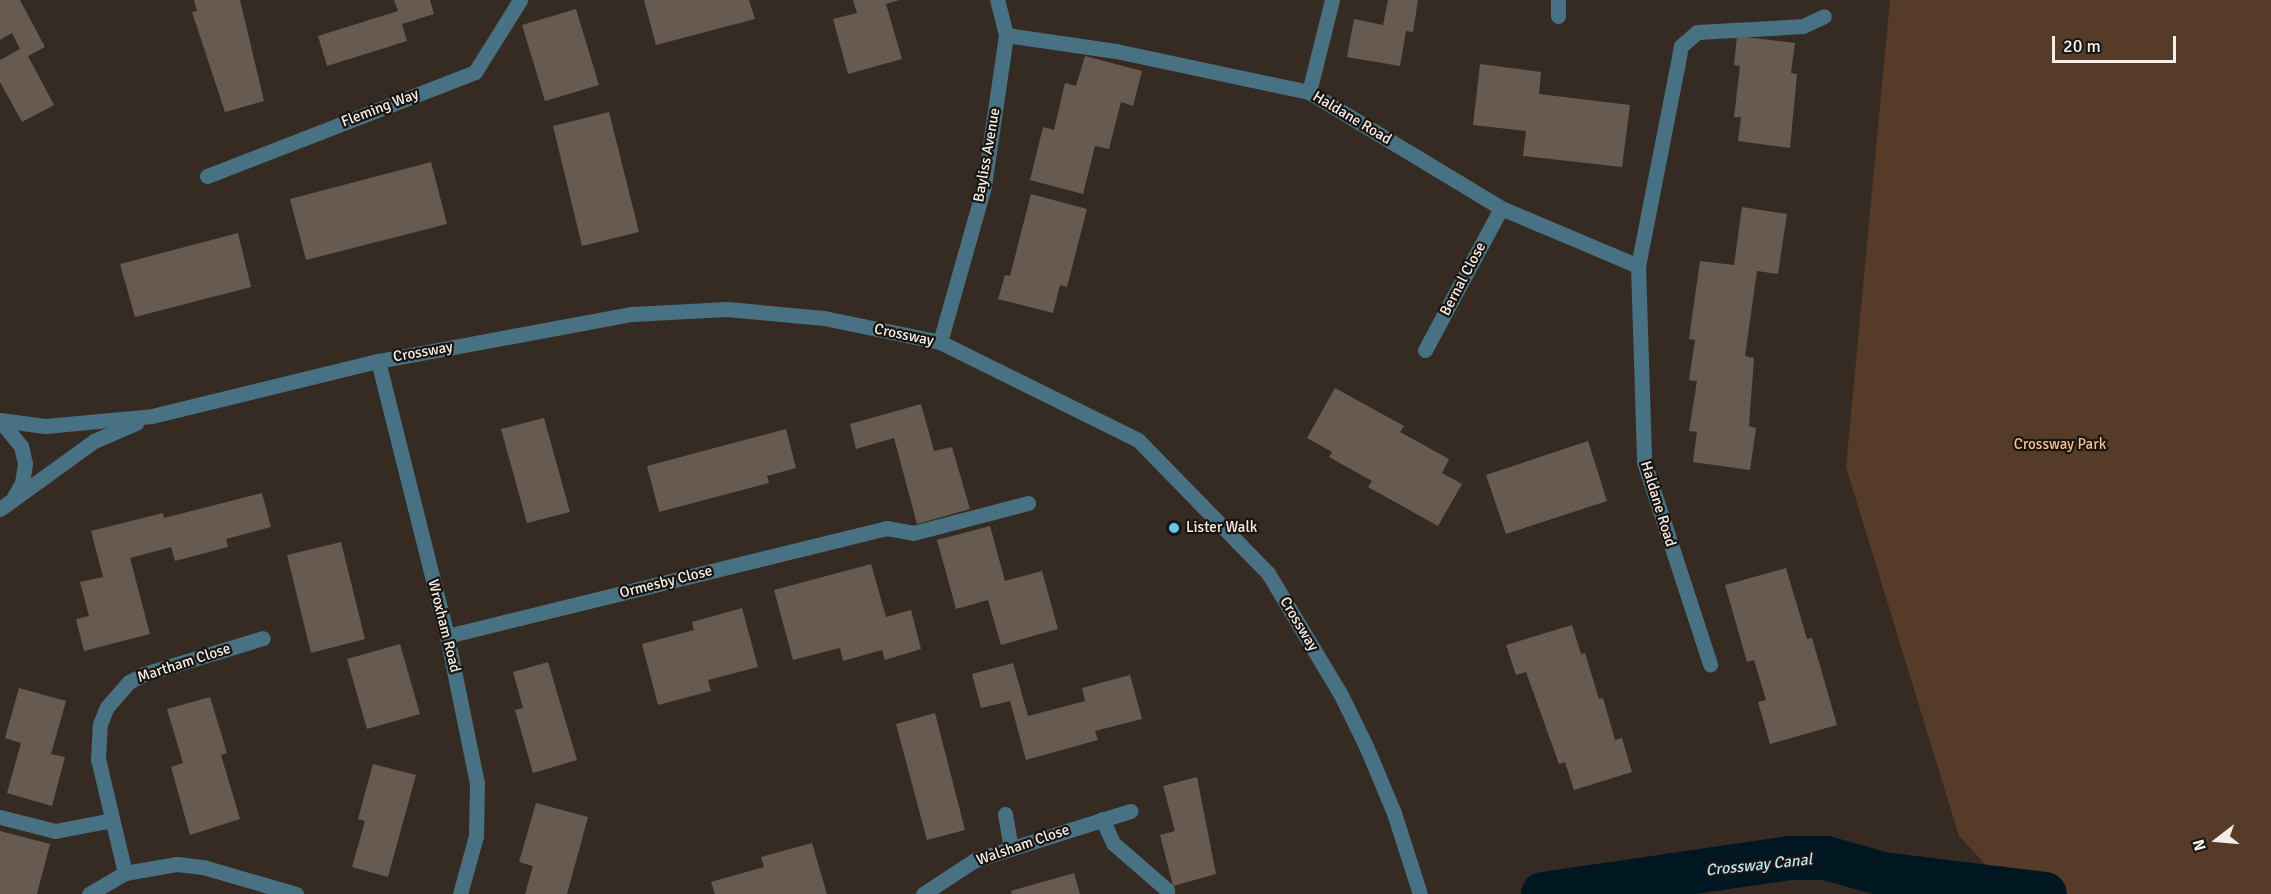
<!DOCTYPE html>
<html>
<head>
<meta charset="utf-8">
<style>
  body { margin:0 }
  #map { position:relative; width:2271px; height:894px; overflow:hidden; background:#362b23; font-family:Signika,sans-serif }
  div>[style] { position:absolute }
  .green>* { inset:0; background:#563b28 }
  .canal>* { height:44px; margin:-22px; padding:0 22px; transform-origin:22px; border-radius:22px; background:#001721 }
  .building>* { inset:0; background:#675a51 }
  .service>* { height:15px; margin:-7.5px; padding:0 7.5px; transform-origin:7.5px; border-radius:7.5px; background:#487184 }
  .minor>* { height:15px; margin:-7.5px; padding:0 7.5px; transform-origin:7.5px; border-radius:7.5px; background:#487184 }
  .tertiary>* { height:15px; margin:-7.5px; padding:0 7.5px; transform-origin:7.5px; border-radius:7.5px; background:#487184 }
  .dots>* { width:16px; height:16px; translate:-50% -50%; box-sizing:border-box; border:3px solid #1a1511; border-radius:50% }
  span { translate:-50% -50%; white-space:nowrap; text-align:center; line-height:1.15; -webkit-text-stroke:4.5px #1a1511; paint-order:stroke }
  .street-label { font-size:15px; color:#f5eee8 }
  .park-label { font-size:15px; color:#fabe91 }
  .poi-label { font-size:15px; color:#f5eee8 }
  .left { translate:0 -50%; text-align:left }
  .water-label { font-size:16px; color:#b7e3f9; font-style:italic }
  .north { position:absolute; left:2187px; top:810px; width:60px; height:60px; -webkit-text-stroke:4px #1a1511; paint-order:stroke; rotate:254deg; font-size:16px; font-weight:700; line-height:24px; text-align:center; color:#f5eee8 }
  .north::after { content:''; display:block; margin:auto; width:21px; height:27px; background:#f5eee8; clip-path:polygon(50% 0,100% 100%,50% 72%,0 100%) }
  .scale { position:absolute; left:2052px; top:36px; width:124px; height:27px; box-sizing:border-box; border:3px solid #f5eee8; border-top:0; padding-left:8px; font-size:18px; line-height:21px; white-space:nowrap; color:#f5eee8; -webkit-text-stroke:4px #1a1511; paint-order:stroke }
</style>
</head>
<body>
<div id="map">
  <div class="green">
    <div style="clip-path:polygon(1890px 0,2271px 0,2271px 894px,2013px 894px,1959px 836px,1846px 467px)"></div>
  </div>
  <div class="canal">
    <div style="left:1543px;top:894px;width:249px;rotate:-8.3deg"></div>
    <div style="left:1789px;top:858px;width:37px"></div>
    <div style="left:1826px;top:858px;width:59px;rotate:15.7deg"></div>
    <div style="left:1883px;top:874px;width:163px;rotate:7deg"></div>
  </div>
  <div class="building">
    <div style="clip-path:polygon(0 0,20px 0,45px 47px,28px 56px,54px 105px,22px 122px,0 82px,0 60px,20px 49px,12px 33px,0 40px)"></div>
    <div style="clip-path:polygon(194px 0,240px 0,264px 101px,225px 112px,192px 12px,197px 11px)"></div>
    <div style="clip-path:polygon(394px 0,430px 0,434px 14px,402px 24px,407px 41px,327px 66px,318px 36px,398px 11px)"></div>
    <div style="clip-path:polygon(644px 0,749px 0,755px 19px,656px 45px)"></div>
    <div style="clip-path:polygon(853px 0,899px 0,886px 4px,902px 59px,848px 74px,833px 19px,857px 13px)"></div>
    <div style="clip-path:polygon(1388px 0,1418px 0,1413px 32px,1406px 31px,1400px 66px,1347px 57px,1354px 19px,1383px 25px)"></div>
    <div style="clip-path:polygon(576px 9px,599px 85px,545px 101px,522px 25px)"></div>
    <div style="clip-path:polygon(1737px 36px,1795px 43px,1791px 73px,1797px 74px,1790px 148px,1738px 141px,1741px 117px,1734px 117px,1740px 66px,1734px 65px)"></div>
    <div style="clip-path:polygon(1085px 56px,1142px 71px,1133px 106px,1121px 102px,1109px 149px,1095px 146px,1083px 194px,1030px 180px,1043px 127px,1054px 130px,1065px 83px,1076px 86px)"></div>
    <div style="clip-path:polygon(1480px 64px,1541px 72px,1539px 94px,1630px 105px,1622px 167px,1523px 156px,1526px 131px,1473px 125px)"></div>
    <div style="clip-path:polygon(609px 112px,639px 232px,582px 246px,553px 126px)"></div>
    <div style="clip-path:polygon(431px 162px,447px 224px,306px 260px,290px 199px)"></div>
    <div style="clip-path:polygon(1031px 194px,1087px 209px,1067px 287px,1060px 285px,1053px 313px,998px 299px,1005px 275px,1010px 276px)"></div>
    <div style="clip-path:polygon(1742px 207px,1787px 214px,1778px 274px,1757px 271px,1745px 356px,1754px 358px,1749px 426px,1756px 428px,1750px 470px,1693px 462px,1697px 432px,1689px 431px,1697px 381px,1689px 380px,1695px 340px,1689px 339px,1700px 261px,1734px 265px)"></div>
    <div style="clip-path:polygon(238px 233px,251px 287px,135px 317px,120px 264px)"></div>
    <div style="clip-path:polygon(1335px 388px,1404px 426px,1400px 432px,1449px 459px,1442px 473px,1462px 484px,1438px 526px,1368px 487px,1372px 481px,1329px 457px,1332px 452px,1307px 438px)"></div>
    <div style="clip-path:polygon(921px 404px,934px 451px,952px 447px,970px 509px,917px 524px,894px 438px,856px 449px,850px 424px)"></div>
    <div style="clip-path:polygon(544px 418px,570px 512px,527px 523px,501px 429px)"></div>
    <div style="clip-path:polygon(786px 429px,796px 468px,767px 476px,769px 483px,659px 512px,647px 466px)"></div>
    <div style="clip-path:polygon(1588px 441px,1607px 501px,1506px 534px,1486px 475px)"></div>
    <div style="clip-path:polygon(262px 493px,271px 527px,226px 539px,228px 547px,175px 561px,171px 547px,130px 558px,150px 634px,84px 651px,76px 619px,89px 616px,80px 582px,103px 577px,91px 531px,163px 513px,164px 518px)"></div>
    <div style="clip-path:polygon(990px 526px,1005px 581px,1042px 571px,1058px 629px,1001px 645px,988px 600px,956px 609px,937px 540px)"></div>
    <div style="clip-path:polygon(341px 542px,365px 639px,311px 653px,287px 555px)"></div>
    <div style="clip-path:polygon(871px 564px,886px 617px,911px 610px,921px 649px,885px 660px,882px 650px,843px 661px,840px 648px,793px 660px,774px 590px)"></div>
    <div style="clip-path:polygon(1786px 568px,1807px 639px,1812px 638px,1837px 725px,1770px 744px,1758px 702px,1766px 700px,1754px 660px,1747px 662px,1725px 585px)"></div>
    <div style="clip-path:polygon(742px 608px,758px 667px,708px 680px,711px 691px,658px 705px,642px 644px,694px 630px,692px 622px)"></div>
    <div style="clip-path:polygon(1572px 625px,1581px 654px,1585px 653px,1599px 699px,1603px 698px,1615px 740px,1622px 738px,1632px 772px,1574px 790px,1565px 762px,1559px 764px,1526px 672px,1516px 675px,1506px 645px)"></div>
    <div style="clip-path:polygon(400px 644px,420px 714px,367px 729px,347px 659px)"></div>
    <div style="clip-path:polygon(548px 662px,577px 760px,533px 773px,515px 710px,523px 708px,513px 672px)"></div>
    <div style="clip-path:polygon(1013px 663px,1028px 716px,1085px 701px,1082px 688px,1130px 675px,1142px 719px,1095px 731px,1098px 740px,1026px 760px,1010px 701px,981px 708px,972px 674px)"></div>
    <div style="clip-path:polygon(19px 688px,66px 701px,51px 754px,65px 757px,52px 806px,7px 793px,21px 743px,5px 738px)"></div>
    <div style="clip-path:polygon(210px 697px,227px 753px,221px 755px,240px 819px,190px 835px,171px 767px,183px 763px,167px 709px)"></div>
    <div style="clip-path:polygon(935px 713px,965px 830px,927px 840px,896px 724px)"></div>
    <div style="clip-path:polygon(373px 764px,416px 775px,388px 877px,352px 867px,365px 821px,358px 819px)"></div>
    <div style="clip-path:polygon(1197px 777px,1216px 874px,1173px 886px,1160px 835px,1175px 831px,1163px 786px)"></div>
    <div style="clip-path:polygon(536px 803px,588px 817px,567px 894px,525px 894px,533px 866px,519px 862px)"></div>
    <div style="clip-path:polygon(0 831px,50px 844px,37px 894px,0 894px)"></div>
    <div style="clip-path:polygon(812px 843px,827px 894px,715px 894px,711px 882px,764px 867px,761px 857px)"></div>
    <div style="clip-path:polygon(1074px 873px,1080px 894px,1012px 894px,1011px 891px)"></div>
  </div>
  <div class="service">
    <div style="left:1558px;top:0;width:16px;rotate:90deg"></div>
    <div style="left:1677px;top:68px;width:22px;rotate:-80deg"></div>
    <div style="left:1681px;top:46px;width:21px;rotate:-41deg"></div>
    <div style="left:1697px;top:32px;width:106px;rotate:-3.2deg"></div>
    <div style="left:1803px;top:26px;width:23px;rotate:-25deg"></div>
    <div style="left:886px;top:528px;width:27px;rotate:10deg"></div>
    <div style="left:913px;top:533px;width:119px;rotate:-14.6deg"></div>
    <div style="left:1005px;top:814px;width:35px;rotate:80deg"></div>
    <div style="left:0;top:817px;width:57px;rotate:14.3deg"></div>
    <div style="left:55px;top:831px;width:58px;rotate:-10.9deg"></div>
    <div style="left:1102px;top:819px;width:26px;rotate:65deg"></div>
    <div style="left:1113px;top:843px;width:72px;rotate:41deg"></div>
  </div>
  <div class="minor">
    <div style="left:1006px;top:35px;width:111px;rotate:8.3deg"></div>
    <div style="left:1116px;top:51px;width:197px;rotate:12deg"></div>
    <div style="left:1309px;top:92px;width:224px;rotate:31.1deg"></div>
    <div style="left:1501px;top:208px;width:149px;rotate:22.9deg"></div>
    <div style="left:1638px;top:266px;width:196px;rotate:88.2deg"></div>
    <div style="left:1644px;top:462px;width:213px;rotate:71.9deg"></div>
    <div style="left:1309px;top:92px;width:95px;rotate:-76deg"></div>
    <div style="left:207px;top:176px;width:287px;rotate:-21.2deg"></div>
    <div style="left:475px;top:72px;width:85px;rotate:-58deg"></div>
    <div style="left:1638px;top:266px;width:202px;rotate:-78.9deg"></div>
    <div style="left:940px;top:342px;width:162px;rotate:-74.2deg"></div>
    <div style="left:984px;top:186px;width:153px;rotate:-81.7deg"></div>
    <div style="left:1006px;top:35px;width:36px;rotate:-104deg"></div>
    <div style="left:1425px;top:350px;width:161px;rotate:-61.8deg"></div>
    <div style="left:378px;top:361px;width:284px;rotate:75.9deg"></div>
    <div style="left:447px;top:636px;width:150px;rotate:78.5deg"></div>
    <div style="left:477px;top:783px;width:53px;rotate:91.1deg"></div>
    <div style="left:476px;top:836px;width:60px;rotate:105.4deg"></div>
    <div style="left:447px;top:636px;width:452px;rotate:-13.8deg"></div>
    <div style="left:125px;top:873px;width:117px;rotate:-103.3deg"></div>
    <div style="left:98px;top:759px;width:35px;rotate:-87deg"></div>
    <div style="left:100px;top:724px;width:18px;rotate:-68deg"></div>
    <div style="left:107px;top:707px;width:33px;rotate:-49deg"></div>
    <div style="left:129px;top:682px;width:17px;rotate:-28deg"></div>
    <div style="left:144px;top:674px;width:124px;rotate:-16.8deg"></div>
    <div style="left:89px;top:894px;width:42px;rotate:-30.3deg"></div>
    <div style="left:125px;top:873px;width:53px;rotate:-9.8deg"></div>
    <div style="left:177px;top:864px;width:26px;rotate:7deg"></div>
    <div style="left:203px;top:867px;width:97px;rotate:16.2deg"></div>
    <div style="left:923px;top:894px;width:62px;rotate:-33.2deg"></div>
    <div style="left:975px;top:860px;width:163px;rotate:-17.5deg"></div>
  </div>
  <div class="tertiary">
    <div style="left:0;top:420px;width:45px;rotate:7.6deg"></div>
    <div style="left:45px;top:426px;width:107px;rotate:-5.3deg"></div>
    <div style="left:152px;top:416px;width:233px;rotate:-13.7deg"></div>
    <div style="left:378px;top:361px;width:258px;rotate:-10.5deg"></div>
    <div style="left:632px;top:314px;width:95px;rotate:-3deg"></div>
    <div style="left:727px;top:309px;width:97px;rotate:5.3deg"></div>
    <div style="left:824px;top:318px;width:118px;rotate:11.7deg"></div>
    <div style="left:940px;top:342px;width:221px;rotate:26.3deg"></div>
    <div style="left:1138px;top:440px;width:186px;rotate:45.7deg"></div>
    <div style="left:1268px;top:573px;width:142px;rotate:59.1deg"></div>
    <div style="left:1341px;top:695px;width:57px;rotate:63.9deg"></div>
    <div style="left:1366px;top:746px;width:73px;rotate:67.3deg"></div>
    <div style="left:1394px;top:813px;width:85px;rotate:72.2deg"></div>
    <div style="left:0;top:421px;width:33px;rotate:50deg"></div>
    <div style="left:21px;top:446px;width:18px;rotate:77deg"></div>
    <div style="left:25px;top:464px;width:19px;rotate:99deg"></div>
    <div style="left:22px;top:483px;width:16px;rotate:120deg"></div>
    <div style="left:0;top:509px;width:116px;rotate:-35.9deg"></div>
    <div style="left:94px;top:441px;width:46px;rotate:-23.2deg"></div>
  </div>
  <div class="dots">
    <div style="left:1174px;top:528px;background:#65c5ee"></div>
  </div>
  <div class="street-label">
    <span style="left:380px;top:108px;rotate:-21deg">Fleming Way</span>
    <span style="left:1352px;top:118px;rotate:31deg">Haldane Road</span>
    <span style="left:987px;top:155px;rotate:-80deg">Bayliss Avenue</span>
    <span style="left:1463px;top:279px;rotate:-62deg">Bernal Close</span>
    <span style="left:904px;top:335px;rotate:12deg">Crossway</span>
    <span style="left:423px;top:352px;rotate:-10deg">Crossway</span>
    <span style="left:1658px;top:504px;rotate:73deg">Haldane Road</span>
    <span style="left:666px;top:582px;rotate:-14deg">Ormesby Close</span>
    <span style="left:1299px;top:624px;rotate:59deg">Crossway</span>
    <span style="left:444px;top:626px;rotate:76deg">Wroxham Road</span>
    <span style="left:184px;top:663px;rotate:-18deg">Martham Close</span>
    <span style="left:1023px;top:845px;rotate:-19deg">Walsham Close</span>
  </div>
  <div class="park-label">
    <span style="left:2060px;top:445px">Crossway Park</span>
  </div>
  <div class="poi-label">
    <span class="left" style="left:1186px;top:528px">Lister Walk</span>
  </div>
  <div class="water-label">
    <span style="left:1759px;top:865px;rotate:-6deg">Crossway Canal</span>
  </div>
  <div class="north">N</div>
  <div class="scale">20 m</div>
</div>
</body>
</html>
